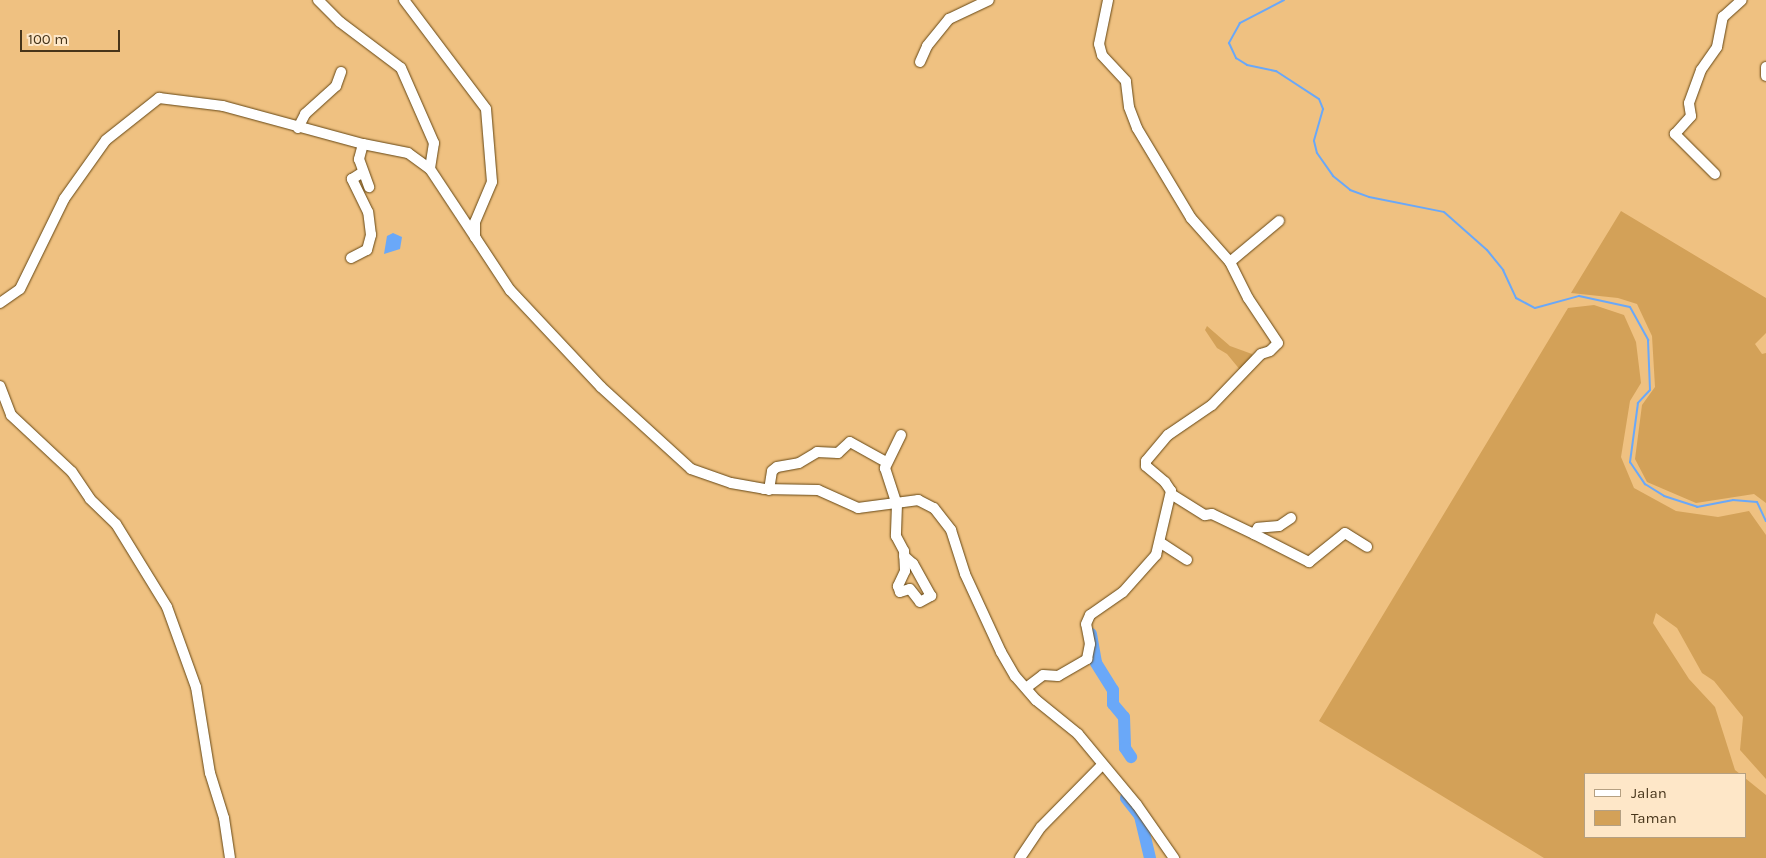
<!DOCTYPE html>
<html>
<head>
<meta charset="utf-8">
<style>
  body { margin:0 }
  #map { position:relative; width:1766px; height:858px; overflow:hidden; background:#efc181; font-family:Karla,sans-serif }
  div>[style] { position:absolute }
  .green>* { inset:0; background:#d3a158 }
  .water>* { inset:0; background:#6aa8f8 }
  .stream>* { height:2px; margin:-1px; padding:0 1px; transform-origin:1px; border-radius:1px; background:#6aa8f8 }
  .river>* { height:12px; margin:-6px; padding:0 6px; transform-origin:6px; border-radius:6px; background:#6aa8f8 }
  .roads { filter:drop-shadow(0 0 1px #654613) drop-shadow(0 0 1px #654613) }
  .minor>* { height:10px; margin:-5px; padding:0 5px; transform-origin:5px; border-radius:5px; background:#fff }
  span { translate:-50% -50%; white-space:nowrap; text-align:center; line-height:1.15; -webkit-text-stroke:5px #fee7c8; paint-order:stroke }
  .legend { position:absolute; left:1584px; top:773px; width:162px; height:65px; box-sizing:border-box; background:#fee7c8; border:1px solid #b5a082; margin:0; padding:6px 9px; list-style:none; font-size:15px; color:#47351a }
  .legend li { display:flex; align-items:center; gap:10px; height:25px }
  .legend b { width:25px; border:1px solid #b5a082 }
  .scale { position:absolute; left:20px; top:30px; width:100px; height:22px; box-sizing:border-box; border:2px solid #47351a; border-top:0; padding-left:6px; font-size:15px; line-height:18px; white-space:nowrap; color:#47351a; -webkit-text-stroke:4px #fee7c8; paint-order:stroke }
</style>
</head>
<body>
<div id="map">
  <div class="green">
    <div style="clip-path:polygon(1621px 211px,1766px 298px,1766px 333px,1755px 344px,1762px 354px,1766px 353px,1766px 503px,1754px 494px,1696px 503px,1647px 482px,1635px 459px,1642px 405px,1655px 387px,1652px 336px,1637px 304px,1618px 298px,1571px 293px)"></div>
    <div style="clip-path:polygon(1594px 305px,1624px 315px,1636px 342px,1641px 383px,1630px 401px,1621px 457px,1634px 488px,1676px 511px,1718px 517px,1749px 511px,1766px 535px,1766px 779px,1740px 750px,1743px 717px,1714px 681px,1702px 673px,1677px 628px,1656px 613px,1653px 623px,1689px 679px,1715px 707px,1735px 770px,1740px 774px,1585px 774px,1585px 837px,1745px 837px,1745px 778px,1766px 795px,1766px 858px,1544px 858px,1319px 721px,1568px 308px)"></div>
    <div style="clip-path:polygon(1207px 326px,1230px 346px,1252px 354px,1254px 360px,1241px 371px,1227px 354px,1217px 348px,1205px 330px)"></div>
  </div>
  <div class="water">
    <div style="clip-path:polygon(393px 233px,402px 237px,400px 249px,384px 254px,387px 236px)"></div>
  </div>
  <div class="stream">
    <div style="left:1284px;top:0;width:50px;rotate:152.4deg"></div>
    <div style="left:1240px;top:23px;width:23px;rotate:119deg"></div>
    <div style="left:1229px;top:43px;width:17px;rotate:65deg"></div>
    <div style="left:1236px;top:58px;width:13px;rotate:32deg"></div>
    <div style="left:1247px;top:65px;width:30px;rotate:12deg"></div>
    <div style="left:1276px;top:71px;width:51px;rotate:33.1deg"></div>
    <div style="left:1319px;top:99px;width:11px;rotate:68deg"></div>
    <div style="left:1323px;top:109px;width:33px;rotate:106deg"></div>
    <div style="left:1314px;top:141px;width:12px;rotate:76deg"></div>
    <div style="left:1317px;top:153px;width:28px;rotate:55deg"></div>
    <div style="left:1333px;top:176px;width:22px;rotate:39deg"></div>
    <div style="left:1350px;top:190px;width:20px;rotate:20deg"></div>
    <div style="left:1369px;top:197px;width:76px;rotate:11.3deg"></div>
    <div style="left:1444px;top:212px;width:57px;rotate:41.5deg"></div>
    <div style="left:1487px;top:250px;width:26px;rotate:51deg"></div>
    <div style="left:1503px;top:270px;width:31px;rotate:65deg"></div>
    <div style="left:1516px;top:298px;width:21px;rotate:28deg"></div>
    <div style="left:1535px;top:308px;width:46px;rotate:-15.3deg"></div>
    <div style="left:1579px;top:296px;width:52px;rotate:12.2deg"></div>
    <div style="left:1630px;top:307px;width:38px;rotate:61deg"></div>
    <div style="left:1648px;top:340px;width:50px;rotate:87.7deg"></div>
    <div style="left:1650px;top:390px;width:18px;rotate:133deg"></div>
    <div style="left:1638px;top:403px;width:60px;rotate:97.7deg"></div>
    <div style="left:1630px;top:462px;width:27px;rotate:56deg"></div>
    <div style="left:1645px;top:484px;width:22px;rotate:32deg"></div>
    <div style="left:1664px;top:496px;width:35px;rotate:18deg"></div>
    <div style="left:1697px;top:507px;width:37px;rotate:-11deg"></div>
    <div style="left:1733px;top:500px;width:24px;rotate:5deg"></div>
    <div style="left:1757px;top:502px;width:21px;rotate:65deg"></div>
  </div>
  <div class="river">
    <div style="left:1091px;top:634px;width:29px;rotate:80deg"></div>
    <div style="left:1096px;top:663px;width:32px;rotate:58deg"></div>
    <div style="left:1113px;top:690px;width:14px;rotate:90deg"></div>
    <div style="left:1113px;top:704px;width:17px;rotate:50deg"></div>
    <div style="left:1124px;top:717px;width:31px;rotate:88deg"></div>
    <div style="left:1125px;top:748px;width:11px;rotate:56deg"></div>
    <div style="left:1126px;top:798px;width:23px;rotate:52deg"></div>
    <div style="left:1140px;top:816px;width:43px;rotate:76.6deg"></div>
  </div>
  <div class="roads">
    <div class="minor">
      <div style="left:318px;top:0;width:31px;rotate:45deg"></div>
      <div style="left:340px;top:22px;width:76px;rotate:37deg"></div>
      <div style="left:401px;top:68px;width:82px;rotate:66.3deg"></div>
      <div style="left:434px;top:143px;width:26px;rotate:99deg"></div>
      <div style="left:404px;top:0;width:136px;rotate:53deg"></div>
      <div style="left:486px;top:109px;width:73px;rotate:85.3deg"></div>
      <div style="left:492px;top:182px;width:43px;rotate:113deg"></div>
      <div style="left:475px;top:222px;width:15px;rotate:90deg"></div>
      <div style="left:475px;top:237px;width:64px;rotate:56.6deg"></div>
      <div style="left:510px;top:290px;width:133px;rotate:46.8deg"></div>
      <div style="left:601px;top:387px;width:122px;rotate:42.3deg"></div>
      <div style="left:691px;top:469px;width:42px;rotate:19.3deg"></div>
      <div style="left:731px;top:483px;width:34px;rotate:10deg"></div>
      <div style="left:764px;top:489px;width:54px;rotate:1.1deg"></div>
      <div style="left:818px;top:490px;width:44px;rotate:24.2deg"></div>
      <div style="left:858px;top:508px;width:61px;rotate:-7.6deg"></div>
      <div style="left:918px;top:500px;width:18px;rotate:27deg"></div>
      <div style="left:934px;top:508px;width:28px;rotate:52deg"></div>
      <div style="left:951px;top:530px;width:46px;rotate:72.3deg"></div>
      <div style="left:965px;top:574px;width:86px;rotate:65.2deg"></div>
      <div style="left:1001px;top:652px;width:28px;rotate:60deg"></div>
      <div style="left:1015px;top:676px;width:32px;rotate:49deg"></div>
      <div style="left:1036px;top:700px;width:54px;rotate:39deg"></div>
      <div style="left:1078px;top:734px;width:92px;rotate:50.3deg"></div>
      <div style="left:1137px;top:805px;width:65px;rotate:55.1deg"></div>
      <div style="left:920px;top:62px;width:17px;rotate:-66deg"></div>
      <div style="left:927px;top:46px;width:35px;rotate:-51deg"></div>
      <div style="left:949px;top:19px;width:44px;rotate:-25.4deg"></div>
      <div style="left:1766px;top:67px;width:9px;rotate:90deg"></div>
      <div style="left:298px;top:128px;width:16px;rotate:-63deg"></div>
      <div style="left:305px;top:114px;width:42px;rotate:-42.1deg"></div>
      <div style="left:336px;top:86px;width:15px;rotate:-70deg"></div>
      <div style="left:363px;top:144px;width:16px;rotate:105deg"></div>
      <div style="left:359px;top:159px;width:30px;rotate:70deg"></div>
      <div style="left:1715px;top:174px;width:57px;rotate:-135deg"></div>
      <div style="left:1675px;top:134px;width:24px;rotate:-48deg"></div>
      <div style="left:1691px;top:116px;width:13px;rotate:-99deg"></div>
      <div style="left:1689px;top:103px;width:35px;rotate:-70deg"></div>
      <div style="left:1701px;top:70px;width:28px;rotate:-55deg"></div>
      <div style="left:1717px;top:47px;width:31px;rotate:-79deg"></div>
      <div style="left:1723px;top:17px;width:25px;rotate:-42deg"></div>
      <div style="left:351px;top:258px;width:18px;rotate:-27deg"></div>
      <div style="left:367px;top:250px;width:16px;rotate:-75deg"></div>
      <div style="left:371px;top:235px;width:23px;rotate:-97deg"></div>
      <div style="left:368px;top:212px;width:37px;rotate:-116deg"></div>
      <div style="left:352px;top:179px;width:13px;rotate:-32deg"></div>
      <div style="left:1230px;top:262px;width:64px;rotate:-39.9deg"></div>
      <div style="left:0;top:303px;width:24px;rotate:-35deg"></div>
      <div style="left:20px;top:289px;width:100px;rotate:-63.9deg"></div>
      <div style="left:64px;top:199px;width:72px;rotate:-54.6deg"></div>
      <div style="left:106px;top:140px;width:68px;rotate:-38.4deg"></div>
      <div style="left:159px;top:98px;width:64px;rotate:7.1deg"></div>
      <div style="left:223px;top:106px;width:145px;rotate:15.2deg"></div>
      <div style="left:363px;top:144px;width:46px;rotate:11.3deg"></div>
      <div style="left:408px;top:153px;width:27px;rotate:36deg"></div>
      <div style="left:430px;top:169px;width:82px;rotate:56.5deg"></div>
      <div style="left:0;top:386px;width:31px;rotate:69deg"></div>
      <div style="left:11px;top:415px;width:83px;rotate:43.1deg"></div>
      <div style="left:72px;top:472px;width:32px;rotate:56deg"></div>
      <div style="left:90px;top:499px;width:36px;rotate:44deg"></div>
      <div style="left:116px;top:524px;width:97px;rotate:58.4deg"></div>
      <div style="left:167px;top:607px;width:85px;rotate:70.1deg"></div>
      <div style="left:196px;top:687px;width:87px;rotate:80.8deg"></div>
      <div style="left:210px;top:773px;width:47px;rotate:72.7deg"></div>
      <div style="left:224px;top:818px;width:40px;rotate:81.5deg"></div>
      <div style="left:901px;top:435px;width:37px;rotate:116deg"></div>
      <div style="left:885px;top:468px;width:38px;rotate:72deg"></div>
      <div style="left:897px;top:504px;width:32px;rotate:92deg"></div>
      <div style="left:896px;top:536px;width:17px;rotate:62deg"></div>
      <div style="left:904px;top:551px;width:20px;rotate:87deg"></div>
      <div style="left:905px;top:571px;width:17px;rotate:115deg"></div>
      <div style="left:898px;top:586px;width:6px;rotate:72deg"></div>
      <div style="left:900px;top:592px;width:10px;rotate:-17deg"></div>
      <div style="left:910px;top:589px;width:16px;rotate:52deg"></div>
      <div style="left:920px;top:602px;width:13px;rotate:-29deg"></div>
      <div style="left:931px;top:596px;width:37px;rotate:-119deg"></div>
      <div style="left:913px;top:564px;width:12px;rotate:-138deg"></div>
      <div style="left:769px;top:490px;width:19px;rotate:-81deg"></div>
      <div style="left:772px;top:471px;width:6px;rotate:-39deg"></div>
      <div style="left:777px;top:467px;width:22px;rotate:-10deg"></div>
      <div style="left:799px;top:463px;width:21px;rotate:-31deg"></div>
      <div style="left:817px;top:452px;width:21px;rotate:3deg"></div>
      <div style="left:838px;top:453px;width:16px;rotate:-43deg"></div>
      <div style="left:850px;top:442px;width:41px;rotate:29.1deg"></div>
      <div style="left:1171px;top:494px;width:40px;rotate:32deg"></div>
      <div style="left:1205px;top:515px;width:7px;rotate:-8deg"></div>
      <div style="left:1212px;top:514px;width:47px;rotate:25.5deg"></div>
      <div style="left:1291px;top:518px;width:14px;rotate:146deg"></div>
      <div style="left:1279px;top:526px;width:21px;rotate:175deg"></div>
      <div style="left:1258px;top:528px;width:7px;rotate:124deg"></div>
      <div style="left:1254px;top:534px;width:62px;rotate:27deg"></div>
      <div style="left:1309px;top:562px;width:46px;rotate:-38.9deg"></div>
      <div style="left:1345px;top:533px;width:26px;rotate:32deg"></div>
      <div style="left:1161px;top:543px;width:31px;rotate:33deg"></div>
      <div style="left:1026px;top:688px;width:21px;rotate:-37deg"></div>
      <div style="left:1043px;top:675px;width:15px;rotate:4deg"></div>
      <div style="left:1058px;top:676px;width:34px;rotate:-30deg"></div>
      <div style="left:1087px;top:659px;width:15px;rotate:-79deg"></div>
      <div style="left:1090px;top:644px;width:20px;rotate:-101deg"></div>
      <div style="left:1086px;top:624px;width:10px;rotate:-66deg"></div>
      <div style="left:1090px;top:615px;width:40px;rotate:-34.9deg"></div>
      <div style="left:1123px;top:592px;width:50px;rotate:-48.3deg"></div>
      <div style="left:1156px;top:555px;width:66px;rotate:-76.8deg"></div>
      <div style="left:1171px;top:491px;width:11px;rotate:-124deg"></div>
      <div style="left:1165px;top:482px;width:25px;rotate:-140deg"></div>
      <div style="left:1146px;top:466px;width:5px;rotate:-90deg"></div>
      <div style="left:1146px;top:461px;width:34px;rotate:-50deg"></div>
      <div style="left:1168px;top:435px;width:53px;rotate:-34.3deg"></div>
      <div style="left:1212px;top:405px;width:71px;rotate:-46.1deg"></div>
      <div style="left:1261px;top:354px;width:9px;rotate:-18deg"></div>
      <div style="left:1270px;top:351px;width:11px;rotate:-45deg"></div>
      <div style="left:1278px;top:343px;width:54px;rotate:-123.7deg"></div>
      <div style="left:1248px;top:298px;width:40px;rotate:-116.6deg"></div>
      <div style="left:1230px;top:262px;width:59px;rotate:-131.6deg"></div>
      <div style="left:1191px;top:218px;width:105px;rotate:-121deg"></div>
      <div style="left:1137px;top:128px;width:22px;rotate:-111deg"></div>
      <div style="left:1129px;top:107px;width:26px;rotate:-97deg"></div>
      <div style="left:1126px;top:81px;width:35px;rotate:-133deg"></div>
      <div style="left:1102px;top:55px;width:11px;rotate:-105deg"></div>
      <div style="left:1099px;top:44px;width:45px;rotate:-78.4deg"></div>
      <div style="left:1020px;top:858px;width:37px;rotate:-56deg"></div>
      <div style="left:1041px;top:827px;width:86px;rotate:-45.5deg"></div>
    </div>
  </div>
  <ul class="legend">
  <li><b style="height:6px;background:#fff"></b>Jalan</li>
  <li><b style="height:14px;background:#d3a158"></b>Taman</li>
  </ul>
  <div class="scale">100 m</div>
</div>
</body>
</html>
